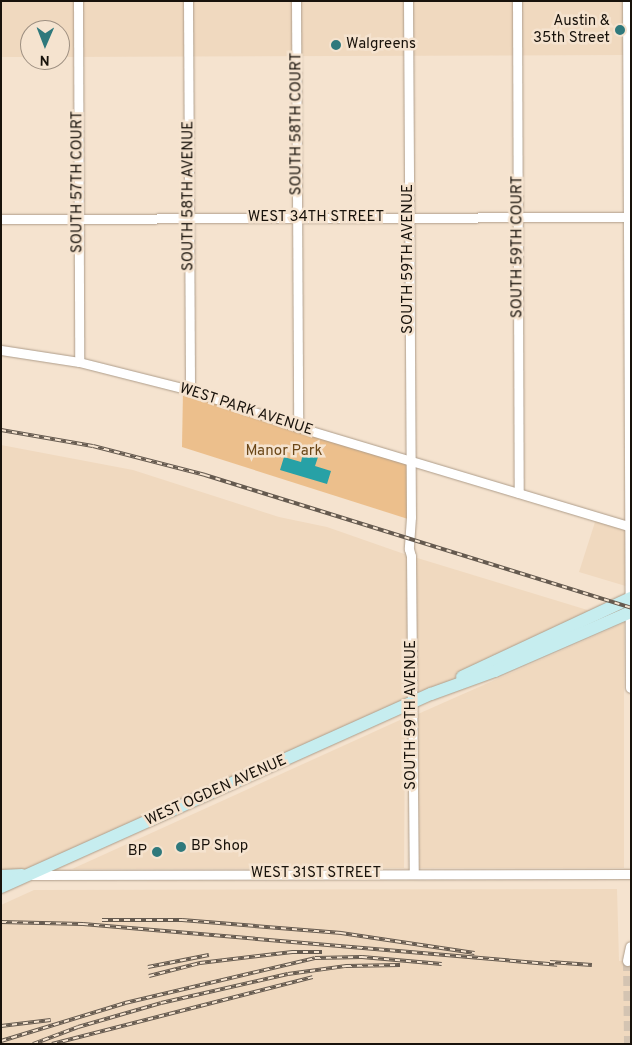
<!DOCTYPE html>
<html>
<head>
<meta charset="utf-8">
<style>
  body { margin:0 }
  #map { position:relative; width:632px; height:1045px; overflow:hidden; background:#f5e3cf; font-family:Overpass,sans-serif }
  div>[style] { position:absolute }
  .built>* { inset:0; background:#f0d9bf }
  .green>* { inset:0; background:#ecbf8c }
  .water>* { inset:0; background:#27a1a6 }
  .tertiary-tunnel>* { height:10px; margin-top:-5px; transform-origin:0; background:repeating-linear-gradient(90deg,#d4c4b2 0 10px,transparent 0 15px) }
  .roads { filter:drop-shadow(0 0 1px #ae9d8a) drop-shadow(0 0 1px #ae9d8a) }
  .minor>* { height:9px; margin:-4.5px; padding:0 4.5px; transform-origin:4.5px; border-radius:4.5px; background:#fff }
  .tertiary>* { height:10px; margin:-5px; padding:0 5px; transform-origin:5px; border-radius:5px; background:#fff }
  .secondary>* { height:12px; margin:-6px; padding:0 6px; transform-origin:6px; border-radius:6px; background:#c6edef }
  .rail>* { height:4px; margin-top:-2px; transform-origin:0; background:repeating-linear-gradient(90deg,#f5e3cf 0 5.5px,#655a4f 0 11px); box-sizing:border-box; border-block:1px solid #655a4f }
  .dots>* { width:14px; height:14px; translate:-50% -50%; box-sizing:border-box; border:2px solid #f5e3cf; border-radius:50% }
  span { translate:-50% -50%; white-space:nowrap; text-align:center; line-height:1.15; -webkit-text-stroke:5px #f5e3cf; paint-order:stroke }
  .poi-label { font-size:15px; color:#18120b }
  .right { translate:-100% -50%; text-align:right }
  .left { translate:0 -50%; text-align:left }
  .street-label { font-size:15px; color:#18120b }
  .park-label { font-size:15px; color:#6b4718 }
  .frame { position:absolute; inset:0; border:2px solid #18120b; pointer-events:none }
  .north { position:absolute; left:20px; top:20px; width:50px; height:50px; box-sizing:border-box; background:#f5e3cf; border:1px solid #9d8f81; border-radius:50%; rotate:181deg; font-size:14px; font-weight:700; line-height:20px; text-align:center; color:#18120b }
  .north::after { content:''; display:block; margin:auto; width:18px; height:22px; background:#2f797c; clip-path:polygon(50% 0,100% 100%,50% 72%,0 100%) }
</style>
</head>
<body>
<div id="map">
  <div class="built">
    <div style="clip-path:polygon(1px 1px,631px 1px,626px 55px,60px 57px,60px 30px,30px 30px,30px 57px,1px 57px)"></div>
    <div style="clip-path:polygon(1px 445px,133px 470px,279px 517px,327px 527px,410px 556px,410px 702px,27px 874px,1px 874px)"></div>
    <div style="clip-path:polygon(596px 519px,629px 529px,629px 587px,579px 572px)"></div>
    <div style="clip-path:polygon(414px 557px,594px 612px,414px 701px)"></div>
    <div style="clip-path:polygon(624px 623px,624px 868px,419px 868px,418px 714px)"></div>
    <div style="clip-path:polygon(400px 720px,405px 729px,404px 868px,72px 869px)"></div>
    <div style="clip-path:polygon(617px 889px,619px 961px,631px 960px,631px 1044px,1px 1044px,1px 905px,34px 890px)"></div>
  </div>
  <div class="green">
    <div style="clip-path:polygon(183px 391px,408px 463px,408px 519px,182px 447px)"></div>
  </div>
  <div class="water">
    <div style="clip-path:polygon(304px 449px,319px 454px,315px 466px,331px 471px,327px 484px,280px 470px,284px 457px,301px 462px)"></div>
  </div>
  <div class="tertiary-tunnel">
    <div style="left:628px;top:961px;width:83px;rotate:89.3deg"></div>
  </div>
  <div class="roads">
    <div class="minor">
      <div style="left:78px;top:1px;width:361px;rotate:89.8deg"></div>
      <div style="left:188px;top:1px;width:389px;rotate:89.7deg"></div>
      <div style="left:296px;top:1px;width:426px;rotate:89.7deg"></div>
      <div style="left:408px;top:1px;width:516px;rotate:89.67deg"></div>
      <div style="left:411px;top:517px;width:32px;rotate:94deg"></div>
      <div style="left:409px;top:549px;width:7px;rotate:74deg"></div>
      <div style="left:411px;top:556px;width:317px;rotate:89.5deg"></div>
      <div style="left:517px;top:1px;width:492px;rotate:89.8deg"></div>
      <div style="left:1px;top:219px;width:630px;rotate:-0.18deg"></div>
      <div style="left:1px;top:350px;width:79px;rotate:8.7deg"></div>
      <div style="left:79px;top:362px;width:114px;rotate:14.2deg"></div>
      <div style="left:190px;top:390px;width:114px;rotate:18.9deg"></div>
      <div style="left:298px;top:427px;width:348px;rotate:16.7deg"></div>
      <div style="left:32px;top:875px;width:599px;rotate:-0.1deg"></div>
    </div>
    <div class="tertiary">
      <div style="left:628px;top:1px;width:687px;rotate:89.75deg"></div>
      <div style="left:628px;top:961px;width:14px;rotate:-78deg"></div>
    </div>
    <div class="secondary">
      <div style="left:462px;top:677px;width:187px;rotate:-25.1deg"></div>
      <div style="left:1px;top:876px;width:21px;rotate:-3deg"></div>
      <div style="left:1px;top:887px;width:471px;rotate:-24.2deg"></div>
      <div style="left:431px;top:694px;width:68px;rotate:-19.8deg"></div>
      <div style="left:495px;top:671px;width:148px;rotate:-23.5deg"></div>
    </div>
  </div>
  <div class="rail">
    <div style="left:1px;top:430px;width:93px;rotate:9.9deg"></div>
    <div style="left:93px;top:446px;width:116px;rotate:14.5deg"></div>
    <div style="left:205px;top:475px;width:446px;rotate:17.3deg"></div>
    <div style="left:102px;top:920px;width:80px"></div>
    <div style="left:182px;top:920px;width:160px;rotate:4.7deg"></div>
    <div style="left:341px;top:933px;width:135px;rotate:8.5deg"></div>
    <div style="left:1px;top:922px;width:82px;rotate:1.4deg"></div>
    <div style="left:83px;top:924px;width:476px;rotate:4.9deg"></div>
    <div style="left:550px;top:962px;width:42px;rotate:4.1deg"></div>
    <div style="left:148px;top:967px;width:62px;rotate:-11.1deg"></div>
    <div style="left:149px;top:976px;width:53px;rotate:-14.3deg"></div>
    <div style="left:200px;top:963px;width:93px;rotate:-6.8deg"></div>
    <div style="left:292px;top:952px;width:30px"></div>
    <div style="left:1px;top:1026px;width:50px;rotate:-6.8deg"></div>
    <div style="left:1px;top:1041px;width:130px;rotate:-17deg"></div>
    <div style="left:125px;top:1003px;width:195px;rotate:-13.3deg"></div>
    <div style="left:315px;top:958px;width:47px;rotate:-1.2deg"></div>
    <div style="left:362px;top:957px;width:80px;rotate:5deg"></div>
    <div style="left:33px;top:1044px;width:48px;rotate:-20.7deg"></div>
    <div style="left:78px;top:1027px;width:86px;rotate:-16.1deg"></div>
    <div style="left:161px;top:1003px;width:130px;rotate:-12.9deg"></div>
    <div style="left:288px;top:974px;width:59px;rotate:-7.9deg"></div>
    <div style="left:346px;top:966px;width:54px;rotate:-1.1deg"></div>
    <div style="left:52px;top:1044px;width:269px;rotate:-14.4deg"></div>
  </div>
  <div class="dots">
    <div style="left:620px;top:30px;background:#2f797c"></div>
    <div style="left:336px;top:45px;background:#2f797c"></div>
    <div style="left:181px;top:847px;background:#2f797c"></div>
    <div style="left:157px;top:852px;background:#2f797c"></div>
  </div>
  <div class="poi-label">
    <span class="right" style="left:610px;top:30px">Austin &amp;<br>35th Street</span>
    <span class="left" style="left:346px;top:45px">Walgreens</span>
    <span class="left" style="left:191px;top:847px">BP Shop</span>
    <span class="right" style="left:147px;top:852px">BP</span>
  </div>
  <div class="street-label">
    <span style="left:297px;top:124px;rotate:-90deg">SOUTH 58TH COURT</span>
    <span style="left:78px;top:182px;rotate:-90deg">SOUTH 57TH COURT</span>
    <span style="left:189px;top:196px;rotate:-90deg">SOUTH 58TH AVENUE</span>
    <span style="left:316px;top:218px">WEST 34TH STREET</span>
    <span style="left:518px;top:247px;rotate:-90deg">SOUTH 59TH COURT</span>
    <span style="left:409px;top:259px;rotate:-90deg">SOUTH 59TH AVENUE</span>
    <span style="left:246px;top:410px;rotate:18deg">WEST PARK AVENUE</span>
    <span style="left:412px;top:715px;rotate:-90deg">SOUTH 59TH AVENUE</span>
    <span style="left:216px;top:791px;rotate:-24deg">WEST OGDEN AVENUE</span>
    <span style="left:316px;top:874px">WEST 31ST STREET</span>
  </div>
  <div class="park-label">
    <span style="left:284px;top:452px">Manor Park</span>
  </div>
  <div class="frame"></div>
  <div class="north">N</div>
</div>
</body>
</html>
